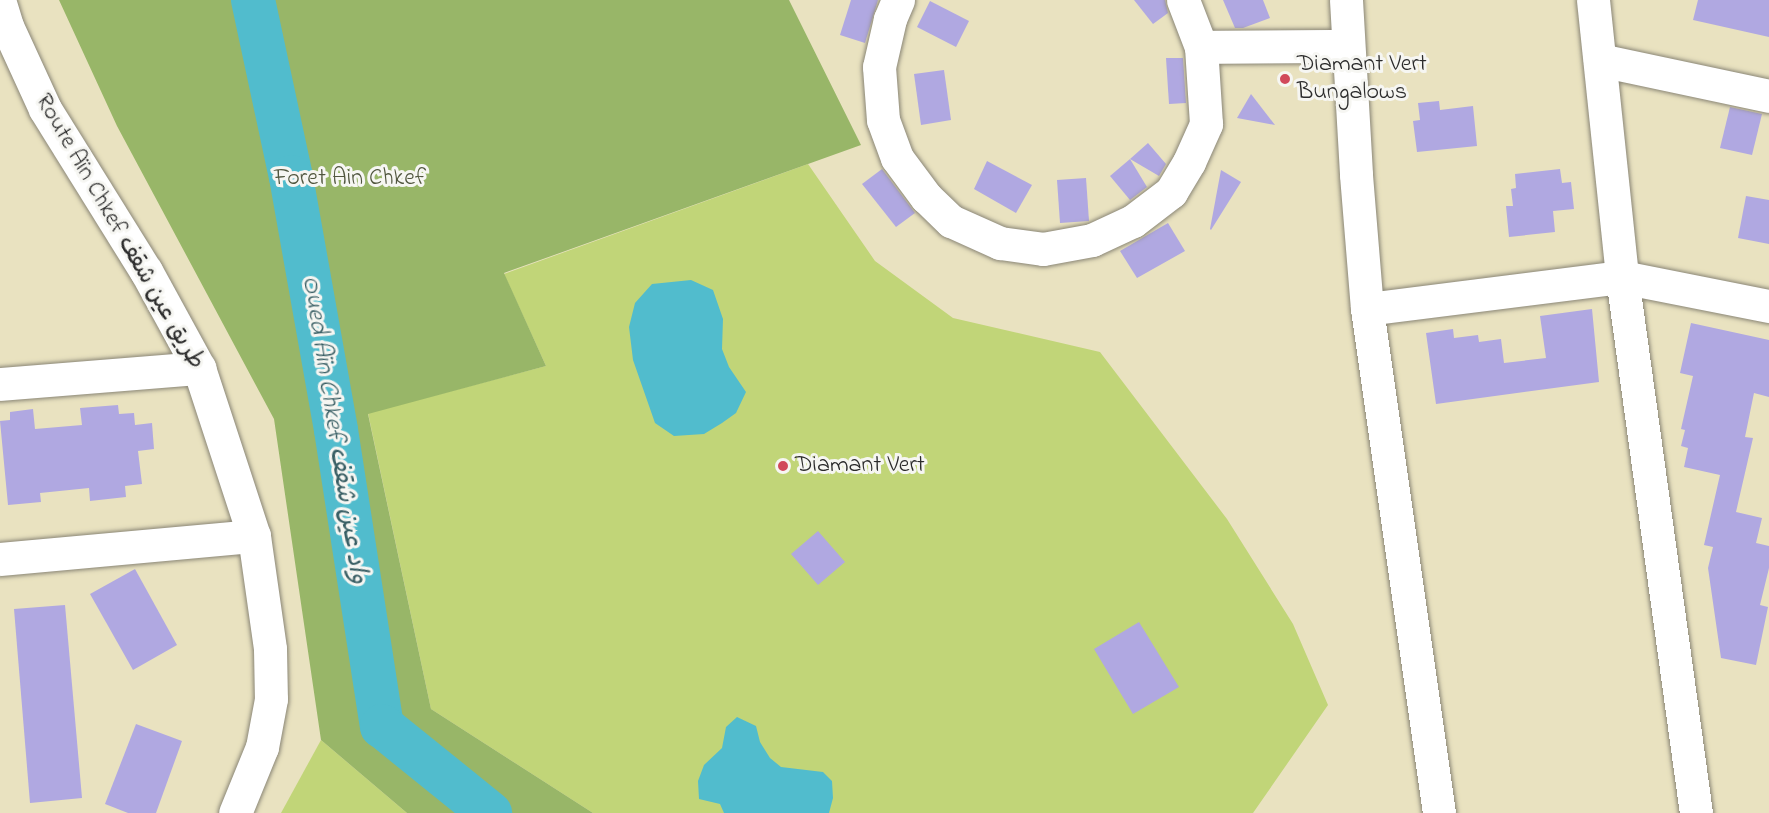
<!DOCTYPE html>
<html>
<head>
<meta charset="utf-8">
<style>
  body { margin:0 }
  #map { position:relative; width:1769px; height:813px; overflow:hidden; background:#e9e2c0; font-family:"Indie Flower","Playpen Sans Arabic",sans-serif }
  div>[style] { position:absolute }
  .green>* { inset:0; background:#c1d578 }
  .forest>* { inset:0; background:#98b668 }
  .water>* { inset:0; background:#51bccd }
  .river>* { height:44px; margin:-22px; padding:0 22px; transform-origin:22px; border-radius:22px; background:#51bccd }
  .building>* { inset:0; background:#b0a8e1 }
  .roads { filter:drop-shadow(0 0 2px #8a8676) drop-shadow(0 0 2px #8a8676) }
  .minor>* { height:33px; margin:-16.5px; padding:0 16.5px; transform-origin:16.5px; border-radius:16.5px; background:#fff }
  .dots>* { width:16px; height:16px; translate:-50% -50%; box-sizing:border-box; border:3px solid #f6f6f2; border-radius:50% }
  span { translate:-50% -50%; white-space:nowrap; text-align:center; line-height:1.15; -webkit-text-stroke:6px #f6f6f2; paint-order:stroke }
  .poi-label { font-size:24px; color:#2b2b2b }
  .left { translate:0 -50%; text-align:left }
  .park-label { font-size:24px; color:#50563e }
  .street-label { font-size:24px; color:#2b2b2b }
  .water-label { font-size:26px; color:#385e64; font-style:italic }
</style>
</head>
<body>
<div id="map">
  <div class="green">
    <div style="clip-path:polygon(808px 164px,875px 261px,953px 318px,1100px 352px,1227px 519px,1293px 624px,1328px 705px,1253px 813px,593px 813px,431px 709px,368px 413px,546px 366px,504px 274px)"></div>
    <div style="clip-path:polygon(321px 740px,407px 813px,281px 813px)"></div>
  </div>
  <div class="forest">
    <div style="clip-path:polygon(59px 0,789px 0,861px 145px,504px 273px,546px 366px,368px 414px,431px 709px,593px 813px,407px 813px,321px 740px,274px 419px,117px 126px)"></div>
  </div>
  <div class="water">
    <div style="clip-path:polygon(691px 280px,713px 290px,723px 319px,722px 349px,729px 367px,746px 392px,736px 413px,722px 423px,704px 434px,674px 436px,655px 423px,633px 360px,629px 327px,635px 303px,652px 284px)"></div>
    <div style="clip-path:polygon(737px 717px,756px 726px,760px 742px,770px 758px,781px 767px,823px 772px,832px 781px,833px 798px,829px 813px,724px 813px,720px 804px,699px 799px,698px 781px,704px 765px,722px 748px,726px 727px)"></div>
  </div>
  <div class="river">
    <div style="left:253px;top:0;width:181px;rotate:77.9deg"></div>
    <div style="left:291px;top:177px;width:257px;rotate:79.9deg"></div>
    <div style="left:336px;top:430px;width:300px;rotate:81.2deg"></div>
    <div style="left:382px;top:726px;width:139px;rotate:38.9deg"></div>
  </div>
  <div class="building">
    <div style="clip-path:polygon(851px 0,878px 0,865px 43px,840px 35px)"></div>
    <div style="clip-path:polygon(1134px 0,1165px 0,1168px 13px,1153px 24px)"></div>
    <div style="clip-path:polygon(1223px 0,1263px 0,1270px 18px,1243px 28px,1235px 28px)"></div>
    <div style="clip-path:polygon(1698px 0,1769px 0,1769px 37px,1693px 20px)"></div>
    <div style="clip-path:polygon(930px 1px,969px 21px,956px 47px,917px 27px)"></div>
    <div style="clip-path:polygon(1166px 58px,1183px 58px,1186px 103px,1169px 104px)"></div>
    <div style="clip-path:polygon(944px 70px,951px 120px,921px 125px,914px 74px)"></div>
    <div style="clip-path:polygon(1251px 94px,1275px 125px,1237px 118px)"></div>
    <div style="clip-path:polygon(1439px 101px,1440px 110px,1473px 106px,1477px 146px,1417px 152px,1413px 121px,1420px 120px,1418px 103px)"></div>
    <div style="clip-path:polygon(1730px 107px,1762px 114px,1752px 155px,1720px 148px)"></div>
    <div style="clip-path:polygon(1148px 143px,1166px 164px,1159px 176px,1130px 159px)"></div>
    <div style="clip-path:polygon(1130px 159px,1147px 187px,1130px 200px,1110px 176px)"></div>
    <div style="clip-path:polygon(987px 161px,1032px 185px,1016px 213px,974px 189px)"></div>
    <div style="clip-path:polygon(882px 169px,915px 213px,896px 227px,862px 184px)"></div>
    <div style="clip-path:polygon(1560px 169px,1562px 183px,1571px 182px,1574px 209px,1553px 211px,1555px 232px,1509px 237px,1506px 206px,1513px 206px,1511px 189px,1516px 188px,1515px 174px)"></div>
    <div style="clip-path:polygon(1221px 170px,1241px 182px,1211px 230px,1210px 229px)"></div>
    <div style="clip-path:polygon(1086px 178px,1089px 221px,1060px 223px,1057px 180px)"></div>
    <div style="clip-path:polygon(1746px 196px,1769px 200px,1769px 244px,1738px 238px)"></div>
    <div style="clip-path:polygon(1168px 223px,1185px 251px,1137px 278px,1120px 251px)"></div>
    <div style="clip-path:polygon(1592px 309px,1599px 382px,1436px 404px,1426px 333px,1453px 329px,1454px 338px,1478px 335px,1479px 342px,1501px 339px,1504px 363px,1546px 358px,1540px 316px)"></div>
    <div style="clip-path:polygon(1691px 323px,1769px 340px,1769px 397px,1754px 393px,1745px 437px,1753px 438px,1736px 512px,1762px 518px,1756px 543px,1769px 546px,1769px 568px,1760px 605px,1768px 607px,1756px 665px,1721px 658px,1708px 568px,1713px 547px,1704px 545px,1720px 475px,1684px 467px,1688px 448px,1681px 446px,1685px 430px,1681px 429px,1693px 376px,1680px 373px)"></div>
    <div style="clip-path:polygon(118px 405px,119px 414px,134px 413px,135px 425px,152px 423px,154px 449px,138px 451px,142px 484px,125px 486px,126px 497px,90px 501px,89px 488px,40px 493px,41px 502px,8px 505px,0 421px,10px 420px,10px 412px,33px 409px,35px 429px,82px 425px,80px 408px)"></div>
    <div style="clip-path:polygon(818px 531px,845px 562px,818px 585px,791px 554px)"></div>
    <div style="clip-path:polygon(135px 569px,177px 645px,133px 670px,90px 594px)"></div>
    <div style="clip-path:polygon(65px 605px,82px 798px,30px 803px,14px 609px)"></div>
    <div style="clip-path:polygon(1139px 622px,1179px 687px,1133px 714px,1094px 649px)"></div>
    <div style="clip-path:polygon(136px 724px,182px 741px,156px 813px,128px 813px,105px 804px)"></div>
  </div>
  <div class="roads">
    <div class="minor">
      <div style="left:898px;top:0;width:21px;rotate:113deg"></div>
      <div style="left:890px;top:19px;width:49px;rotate:102.9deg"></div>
      <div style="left:879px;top:67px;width:53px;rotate:85.7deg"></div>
      <div style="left:883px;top:120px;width:40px;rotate:69.8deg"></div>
      <div style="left:897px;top:158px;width:49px;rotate:53.4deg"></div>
      <div style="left:926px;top:197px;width:35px;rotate:44deg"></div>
      <div style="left:951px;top:221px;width:54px;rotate:24.2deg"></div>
      <div style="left:1000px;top:243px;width:43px;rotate:7.9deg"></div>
      <div style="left:1043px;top:249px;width:50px;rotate:-10.4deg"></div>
      <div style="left:1092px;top:240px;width:45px;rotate:-24.9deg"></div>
      <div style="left:1133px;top:221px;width:48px;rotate:-37.3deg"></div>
      <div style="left:1171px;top:192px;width:35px;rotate:-59deg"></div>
      <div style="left:1189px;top:162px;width:42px;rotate:-65.9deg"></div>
      <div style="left:1206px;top:124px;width:77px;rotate:-93.7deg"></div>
      <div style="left:1201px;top:47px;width:50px;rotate:-111deg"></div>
      <div style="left:1346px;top:0;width:175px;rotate:86.7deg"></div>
      <div style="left:1356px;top:175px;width:134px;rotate:85.3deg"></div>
      <div style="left:1367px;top:309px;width:509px;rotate:81.87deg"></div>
      <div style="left:1593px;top:0;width:279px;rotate:84deg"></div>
      <div style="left:1622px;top:277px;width:541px;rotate:82.14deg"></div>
      <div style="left:0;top:3px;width:24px;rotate:73deg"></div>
      <div style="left:7px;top:26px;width:91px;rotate:65.4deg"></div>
      <div style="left:45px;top:109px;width:191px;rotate:58.1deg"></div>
      <div style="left:146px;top:271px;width:111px;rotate:61.3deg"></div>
      <div style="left:199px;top:368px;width:177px;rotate:71.9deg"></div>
      <div style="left:254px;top:536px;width:114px;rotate:81.9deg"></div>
      <div style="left:270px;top:649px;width:50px;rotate:88.9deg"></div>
      <div style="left:271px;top:699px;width:49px;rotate:100.6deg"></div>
      <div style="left:262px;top:747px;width:71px;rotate:112.2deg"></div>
      <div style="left:1201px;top:47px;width:147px;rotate:-0.4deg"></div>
      <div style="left:1600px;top:60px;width:173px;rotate:12deg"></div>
      <div style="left:1367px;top:309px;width:257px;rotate:-7.2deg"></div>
      <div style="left:1622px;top:277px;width:150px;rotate:11.2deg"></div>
      <div style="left:0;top:384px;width:200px;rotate:-4.6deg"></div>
      <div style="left:0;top:559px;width:255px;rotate:-5.2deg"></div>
    </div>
  </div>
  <div class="dots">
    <div style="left:1285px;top:79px;background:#d1495b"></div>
    <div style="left:783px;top:466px;background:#d1495b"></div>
  </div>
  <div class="poi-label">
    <span class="left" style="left:1297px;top:79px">Diamant Vert<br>Bungalows</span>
    <span class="left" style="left:795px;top:466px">Diamant Vert</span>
  </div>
  <div class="park-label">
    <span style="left:350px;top:179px">Foret Ain Chkef</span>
  </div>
  <div class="street-label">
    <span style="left:119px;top:232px;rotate:60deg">Route Aïn Chkef طريق عين شقف</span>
  </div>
  <div class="water-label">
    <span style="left:333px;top:430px;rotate:81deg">Oued Aïn Chkef واد عين شقف</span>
  </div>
</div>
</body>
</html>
